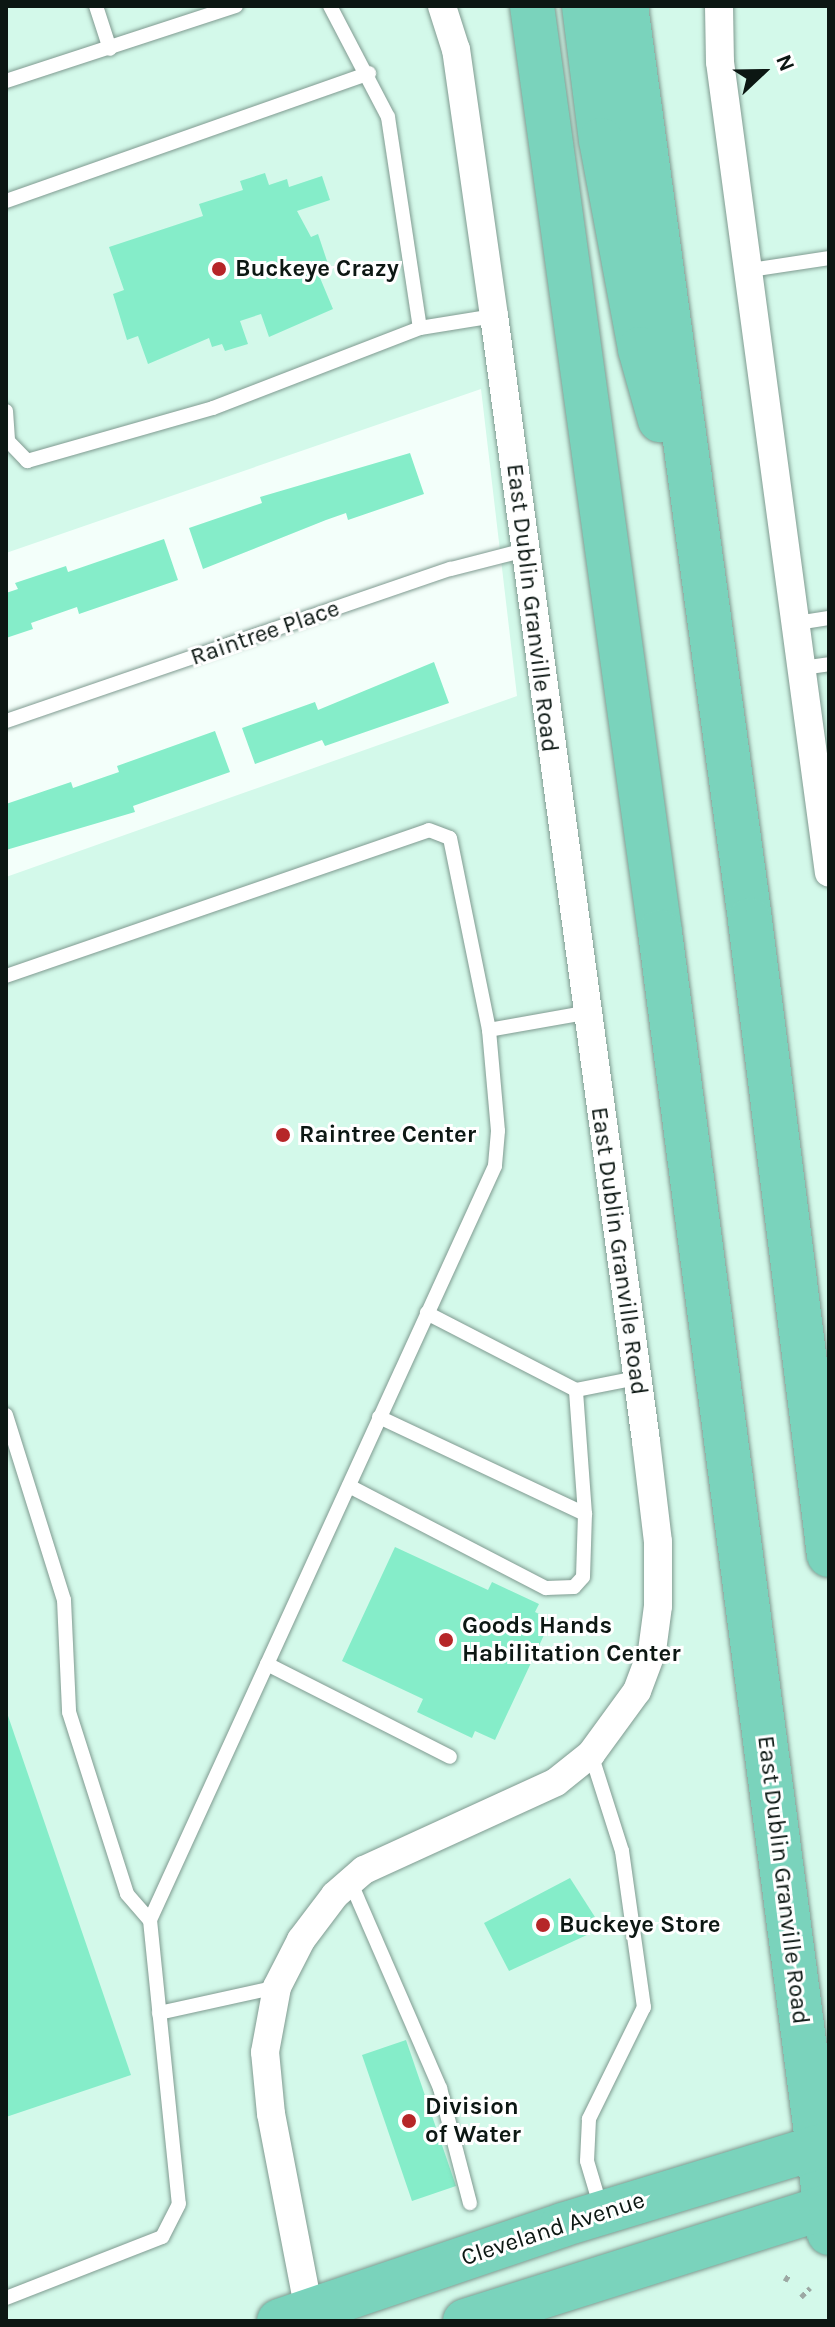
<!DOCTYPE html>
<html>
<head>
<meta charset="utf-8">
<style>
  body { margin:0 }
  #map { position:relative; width:835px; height:2327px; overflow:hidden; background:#f3fffa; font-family:Karla,sans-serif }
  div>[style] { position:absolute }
  .built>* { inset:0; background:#d3f9ea }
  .building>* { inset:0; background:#85edc9 }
  .path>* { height:5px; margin-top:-2.5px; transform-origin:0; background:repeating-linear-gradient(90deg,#9ca8a3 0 6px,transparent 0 10px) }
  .roads { filter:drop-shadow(0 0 2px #809b91) drop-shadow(0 0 2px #809b91) }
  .service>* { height:14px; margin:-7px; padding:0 7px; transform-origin:7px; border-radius:7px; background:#fff }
  .minor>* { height:28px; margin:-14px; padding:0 14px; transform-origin:14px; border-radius:14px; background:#fff }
  .primary>* { height:44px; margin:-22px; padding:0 22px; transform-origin:22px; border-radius:22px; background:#7ad3bc }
  .dots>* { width:22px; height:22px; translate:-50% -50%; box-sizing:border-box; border:4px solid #fff; border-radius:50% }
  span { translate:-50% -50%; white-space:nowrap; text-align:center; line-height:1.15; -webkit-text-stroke:6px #fff; paint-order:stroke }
  .poi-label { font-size:24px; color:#0c1713; font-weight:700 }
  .left { translate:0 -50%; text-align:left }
  .street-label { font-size:24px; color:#0c1713 }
  .frame { position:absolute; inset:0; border:8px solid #0c1713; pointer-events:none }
  .north { position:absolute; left:723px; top:32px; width:80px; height:80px; -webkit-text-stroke:6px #fff; paint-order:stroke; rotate:68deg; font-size:22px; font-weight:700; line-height:32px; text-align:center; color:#0c1713 }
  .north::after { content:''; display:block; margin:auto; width:28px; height:36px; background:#0c1713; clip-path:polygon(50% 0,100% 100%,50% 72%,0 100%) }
</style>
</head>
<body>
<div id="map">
  <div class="built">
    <div style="clip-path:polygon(6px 6px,829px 6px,829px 2321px,6px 2321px,6px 877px,517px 696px,481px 389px,6px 553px)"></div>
  </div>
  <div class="building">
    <div style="clip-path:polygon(265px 173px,269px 185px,287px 179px,289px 187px,322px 176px,330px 200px,297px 211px,311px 237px,318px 234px,328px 264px,318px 273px,333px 309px,269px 337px,261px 314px,240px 321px,248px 344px,225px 351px,222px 344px,212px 347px,209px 338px,148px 364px,138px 336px,127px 340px,113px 294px,124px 290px,109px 247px,203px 216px,199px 204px,243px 190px,240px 181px)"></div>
    <div style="clip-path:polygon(410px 453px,424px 494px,348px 520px,346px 513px,326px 520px,203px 569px,189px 528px,262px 503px,260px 497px)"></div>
    <div style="clip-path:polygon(164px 539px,178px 580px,79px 614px,77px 607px,31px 623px,33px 629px,6px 638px,6px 593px,18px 589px,15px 583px,66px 566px,68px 572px)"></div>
    <div style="clip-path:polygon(434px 662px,449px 703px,325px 746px,322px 740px,255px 764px,242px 728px,315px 702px,318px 710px)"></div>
    <div style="clip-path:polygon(215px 731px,230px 772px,133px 806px,135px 812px,6px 850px,6px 804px,71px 782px,73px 788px,90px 782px,119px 772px,117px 766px)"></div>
    <div style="clip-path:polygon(395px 1547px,488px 1590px,492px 1582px,539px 1604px,535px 1612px,551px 1620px,495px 1740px,475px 1731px,472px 1738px,417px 1712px,423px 1699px,342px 1661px)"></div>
    <div style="clip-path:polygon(6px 1710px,131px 2075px,6px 2117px)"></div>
    <div style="clip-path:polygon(570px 1878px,602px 1928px,509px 1971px,484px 1923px)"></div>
    <div style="clip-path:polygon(406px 2040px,456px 2186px,412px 2201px,362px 2055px)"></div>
  </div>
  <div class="path">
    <div style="left:785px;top:2281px;width:9px;rotate:-58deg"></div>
    <div style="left:801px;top:2297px;width:13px;rotate:-45deg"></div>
  </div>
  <div class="roads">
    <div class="service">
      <div style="left:96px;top:6px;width:45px;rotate:72deg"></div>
      <div style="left:330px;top:6px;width:125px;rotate:62.4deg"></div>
      <div style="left:388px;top:117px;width:213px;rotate:81.4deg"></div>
      <div style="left:6px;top:81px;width:242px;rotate:-18.1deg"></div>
      <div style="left:6px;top:201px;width:385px;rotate:-19.4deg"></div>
      <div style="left:750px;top:270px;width:80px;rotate:-8.6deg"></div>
      <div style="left:6px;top:411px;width:30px;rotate:86deg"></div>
      <div style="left:8px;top:441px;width:28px;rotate:46deg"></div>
      <div style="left:27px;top:461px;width:193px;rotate:-15.9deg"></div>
      <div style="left:213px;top:408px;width:222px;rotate:-21.1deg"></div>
      <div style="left:420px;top:328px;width:75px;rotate:-9.2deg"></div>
      <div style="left:797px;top:623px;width:32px;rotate:-9deg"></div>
      <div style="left:802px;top:668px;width:27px;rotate:-8deg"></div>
      <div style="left:6px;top:721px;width:470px;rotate:-18.9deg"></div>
      <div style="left:451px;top:569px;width:76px;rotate:-14.4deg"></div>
      <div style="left:6px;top:976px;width:447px;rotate:-19deg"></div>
      <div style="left:429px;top:830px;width:22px;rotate:21deg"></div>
      <div style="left:450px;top:838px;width:196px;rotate:78.5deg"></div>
      <div style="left:489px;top:1030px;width:101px;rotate:84.9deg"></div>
      <div style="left:498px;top:1131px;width:35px;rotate:95deg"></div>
      <div style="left:495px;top:1166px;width:829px;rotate:114.59deg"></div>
      <div style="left:150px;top:1920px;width:285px;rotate:84.2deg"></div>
      <div style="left:179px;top:2204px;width:37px;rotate:117deg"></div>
      <div style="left:162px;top:2237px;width:168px;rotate:158.6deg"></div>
      <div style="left:489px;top:1030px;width:97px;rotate:-10.1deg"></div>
      <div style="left:576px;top:1390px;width:62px;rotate:-11.1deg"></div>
      <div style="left:6px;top:1415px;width:194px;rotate:72.6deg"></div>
      <div style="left:64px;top:1600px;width:112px;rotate:87.4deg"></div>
      <div style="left:69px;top:1712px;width:191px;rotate:72.3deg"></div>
      <div style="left:127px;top:1894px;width:35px;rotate:49deg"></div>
      <div style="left:379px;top:1417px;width:228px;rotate:25.2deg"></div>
      <div style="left:585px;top:1514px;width:124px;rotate:-94.2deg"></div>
      <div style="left:576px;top:1390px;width:168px;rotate:-152.7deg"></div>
      <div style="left:349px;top:1486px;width:222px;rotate:27.4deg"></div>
      <div style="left:546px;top:1588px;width:28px;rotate:-2deg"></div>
      <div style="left:574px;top:1587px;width:13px;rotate:-48deg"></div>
      <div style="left:583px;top:1577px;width:63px;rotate:-88.2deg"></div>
      <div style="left:267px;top:1664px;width:205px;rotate:26.9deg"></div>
      <div style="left:591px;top:1754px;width:102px;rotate:72.3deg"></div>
      <div style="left:622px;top:1851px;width:158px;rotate:82deg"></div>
      <div style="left:644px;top:2007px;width:125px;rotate:116.2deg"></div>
      <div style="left:589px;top:2119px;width:42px;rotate:92.7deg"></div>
      <div style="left:587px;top:2161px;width:49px;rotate:73.4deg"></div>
      <div style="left:350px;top:1881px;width:226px;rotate:66.5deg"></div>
      <div style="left:440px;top:2088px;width:119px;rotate:75.4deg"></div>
      <div style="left:159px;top:2013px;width:121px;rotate:-12.4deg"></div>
    </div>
    <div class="minor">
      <div style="left:719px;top:6px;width:56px;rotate:89deg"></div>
      <div style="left:720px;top:62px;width:818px;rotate:82.35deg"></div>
      <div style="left:309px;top:2311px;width:201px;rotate:-100.9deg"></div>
      <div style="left:271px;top:2114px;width:62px;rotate:-95.5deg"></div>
      <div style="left:265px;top:2052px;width:66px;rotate:-79.5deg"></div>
      <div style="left:277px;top:1987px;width:53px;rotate:-62.9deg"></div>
      <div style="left:301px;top:1940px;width:56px;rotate:-52.9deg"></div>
      <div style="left:335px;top:1895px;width:38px;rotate:-41deg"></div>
      <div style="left:364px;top:1870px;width:211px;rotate:-24.6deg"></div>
      <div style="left:556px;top:1782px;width:45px;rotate:-38.7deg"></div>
      <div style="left:591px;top:1754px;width:78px;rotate:-53.9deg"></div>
      <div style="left:637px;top:1691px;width:43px;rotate:-69.4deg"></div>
      <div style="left:652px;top:1651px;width:45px;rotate:-82.4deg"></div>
      <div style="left:658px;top:1606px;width:64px;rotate:-90deg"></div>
      <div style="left:658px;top:1542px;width:102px;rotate:-96.8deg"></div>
      <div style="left:646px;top:1441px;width:1135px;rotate:-97.69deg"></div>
      <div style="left:494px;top:316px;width:269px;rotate:-98.1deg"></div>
      <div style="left:456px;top:50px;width:46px;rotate:-107.7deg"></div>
    </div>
    <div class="primary">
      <div style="left:532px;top:6px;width:935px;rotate:82.13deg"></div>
      <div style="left:660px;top:932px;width:1312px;rotate:82.6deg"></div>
      <div style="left:584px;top:6px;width:135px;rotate:82.8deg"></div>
      <div style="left:601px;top:140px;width:213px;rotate:79.4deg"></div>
      <div style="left:640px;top:349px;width:74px;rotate:74.3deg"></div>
      <div style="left:626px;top:6px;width:922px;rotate:82.27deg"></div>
      <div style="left:750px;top:920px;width:640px;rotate:82.91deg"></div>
      <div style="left:279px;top:2321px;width:299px;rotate:-18.7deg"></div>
      <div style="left:562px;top:2225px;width:279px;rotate:-16.9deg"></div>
      <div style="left:465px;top:2321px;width:382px;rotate:-17.5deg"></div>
    </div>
  </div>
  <div class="dots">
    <div style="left:219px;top:269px;background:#b62628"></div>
    <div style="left:283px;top:1135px;background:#b62628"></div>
    <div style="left:446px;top:1640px;background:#b62628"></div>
    <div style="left:543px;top:1925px;background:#b62628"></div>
    <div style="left:409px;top:2121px;background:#b62628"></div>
  </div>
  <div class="poi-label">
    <span class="left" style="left:235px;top:269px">Buckeye Crazy</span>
    <span class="left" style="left:299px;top:1135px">Raintree Center</span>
    <span class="left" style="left:462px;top:1640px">Goods Hands<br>Habilitation Center</span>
    <span class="left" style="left:559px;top:1925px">Buckeye Store</span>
    <span class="left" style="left:425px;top:2121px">Division<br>of Water</span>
  </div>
  <div class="street-label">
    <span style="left:532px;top:608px;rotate:83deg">East Dublin Granville Road</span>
    <span style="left:265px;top:633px;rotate:-19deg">Raintree Place</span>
    <span style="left:619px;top:1251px;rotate:82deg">East Dublin Granville Road</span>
    <span style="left:783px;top:1880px;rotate:83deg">East Dublin Granville Road</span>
    <span style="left:553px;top:2229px;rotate:-18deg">Cleveland Avenue</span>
  </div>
  <div class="frame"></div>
  <div class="north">N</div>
</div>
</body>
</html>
